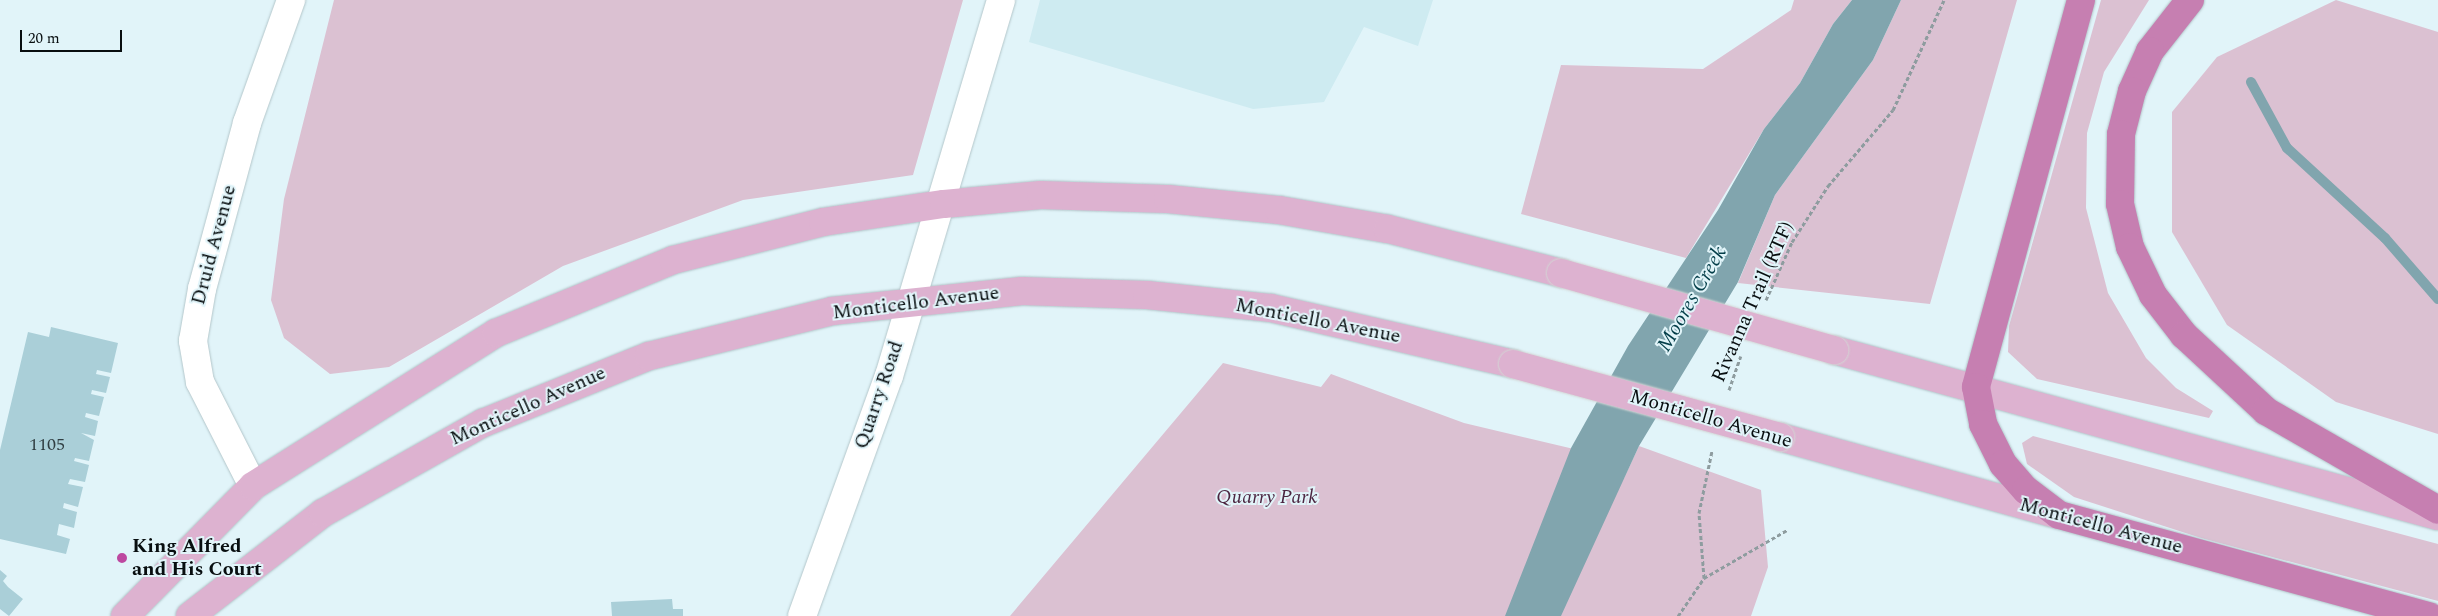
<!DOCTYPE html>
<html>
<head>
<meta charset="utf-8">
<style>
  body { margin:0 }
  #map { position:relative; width:2438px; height:616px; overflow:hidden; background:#e1f4f9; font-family:Spectral,serif }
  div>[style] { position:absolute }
  .built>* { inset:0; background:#ceebf1 }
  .green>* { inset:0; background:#dbc1d2 }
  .water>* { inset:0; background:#81a5ae }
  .stream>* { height:10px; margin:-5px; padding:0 5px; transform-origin:5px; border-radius:5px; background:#81a5ae }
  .building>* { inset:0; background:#aacfd8 }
  .path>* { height:3px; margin-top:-1.5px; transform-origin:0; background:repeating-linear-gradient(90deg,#8e9c9f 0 4px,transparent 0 6.5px) }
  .roads { filter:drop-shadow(0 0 1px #b3c6ca) drop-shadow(0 0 1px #b3c6ca) }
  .minor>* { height:28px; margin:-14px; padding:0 14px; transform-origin:14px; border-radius:14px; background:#fff }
  .major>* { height:28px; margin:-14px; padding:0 14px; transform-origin:14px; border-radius:14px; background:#ddb2d0 }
  .highway>* { height:28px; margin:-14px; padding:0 14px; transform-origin:14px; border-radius:14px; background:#c67fb1 }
  .bridges { filter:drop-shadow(0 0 1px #d3d4d4) drop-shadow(0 0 1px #d3d4d4) }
  .major-bridge>* { height:28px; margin:-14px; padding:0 14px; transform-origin:14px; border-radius:14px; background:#ddb2d0 }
  .dots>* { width:14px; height:14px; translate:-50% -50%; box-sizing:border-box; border:2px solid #e1f4f9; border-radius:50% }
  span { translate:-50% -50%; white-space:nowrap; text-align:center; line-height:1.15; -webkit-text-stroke:4px #e1f4f9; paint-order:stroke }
  .number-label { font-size:18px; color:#303e42 }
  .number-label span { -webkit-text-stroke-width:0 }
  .street-label { font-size:20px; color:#080e10 }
  .park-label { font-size:20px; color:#4c2541; font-style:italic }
  .poi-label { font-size:20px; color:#080e10; font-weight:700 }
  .left { translate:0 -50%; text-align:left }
  .water-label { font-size:21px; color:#043e49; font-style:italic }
  .scale { position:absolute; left:20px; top:30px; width:102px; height:22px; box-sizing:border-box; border:2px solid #080e10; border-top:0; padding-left:6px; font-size:15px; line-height:18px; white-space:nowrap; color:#080e10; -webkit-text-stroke:4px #e1f4f9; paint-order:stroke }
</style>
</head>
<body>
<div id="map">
  <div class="built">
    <div style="clip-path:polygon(1040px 0,1433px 0,1418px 46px,1364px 27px,1324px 102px,1253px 109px,1029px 42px)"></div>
  </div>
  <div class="green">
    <div style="clip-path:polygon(334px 0,963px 0,913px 175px,743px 200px,563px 266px,389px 367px,330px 374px,284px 338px,271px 300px,284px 199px)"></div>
    <div style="clip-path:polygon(1794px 0,1852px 0,1833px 24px,1800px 83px,1764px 129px,1686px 258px,1521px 214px,1561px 65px,1703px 69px,1791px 10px)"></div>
    <div style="clip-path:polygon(1901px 0,2017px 0,1930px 304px,1738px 283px,1775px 195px,1873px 60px)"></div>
    <div style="clip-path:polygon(2101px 0,2149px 0,2104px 72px,2087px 133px,2086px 208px,2108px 293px,2146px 358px,2176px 388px,2213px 411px,2209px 418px,2037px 379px,2008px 352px,2009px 326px)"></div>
    <div style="clip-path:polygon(2336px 0,2438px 32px,2438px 434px,2336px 402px,2227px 325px,2172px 232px,2172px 112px,2217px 57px)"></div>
    <div style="clip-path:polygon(1223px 363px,1321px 387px,1331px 374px,1464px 423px,1612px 458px,1624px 478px,1639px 446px,1761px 490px,1768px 567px,1751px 616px,1010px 616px)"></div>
    <div style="clip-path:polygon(2033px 436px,2438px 544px,2438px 601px,2201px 538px,2074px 497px,2027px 464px,2022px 443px)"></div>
  </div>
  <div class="water">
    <div style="clip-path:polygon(1852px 0,1901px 0,1873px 60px,1775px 195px,1738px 282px,1639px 446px,1561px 616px,1505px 616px,1571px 448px,1628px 346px,1718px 210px,1764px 129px,1800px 83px,1833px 24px)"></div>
  </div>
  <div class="stream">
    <div style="left:2251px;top:82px;width:75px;rotate:61.4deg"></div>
    <div style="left:2287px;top:148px;width:133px;rotate:42.6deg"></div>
    <div style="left:2385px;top:238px;width:81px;rotate:49deg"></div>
  </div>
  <div class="building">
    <div style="clip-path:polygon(51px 327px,118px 343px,111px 373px,97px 370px,96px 374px,110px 377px,106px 393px,92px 390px,91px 394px,104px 397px,99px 416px,86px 413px,85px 417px,98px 421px,95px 436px,81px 433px,94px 440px,89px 461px,75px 458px,74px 461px,89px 465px,85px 482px,70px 479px,68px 484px,83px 487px,78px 507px,64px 503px,63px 508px,77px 512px,74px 528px,59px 524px,57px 535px,70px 539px,66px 554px,0 539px,0 450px,28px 332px,49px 337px)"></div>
    <div style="clip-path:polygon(0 570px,7px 576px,3px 581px,8px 587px,23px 599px,9px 616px,0 609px)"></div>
    <div style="clip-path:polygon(672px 599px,673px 609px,683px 609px,683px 616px,612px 616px,611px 602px)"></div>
  </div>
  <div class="path">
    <div style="left:1766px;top:300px;width:64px;rotate:-65.9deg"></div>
    <div style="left:1792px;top:242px;width:67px;rotate:-57.3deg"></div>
    <div style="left:1828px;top:186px;width:100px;rotate:-49.5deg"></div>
    <div style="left:1893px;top:110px;width:121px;rotate:-65.1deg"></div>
    <div style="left:1729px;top:390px;width:36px;rotate:-71deg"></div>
    <div style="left:1704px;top:578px;width:96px;rotate:-30deg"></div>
    <div style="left:1678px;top:616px;width:46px;rotate:-55.6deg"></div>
    <div style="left:1704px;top:578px;width:65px;rotate:-94.4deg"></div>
    <div style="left:1699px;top:513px;width:63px;rotate:-78.2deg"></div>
  </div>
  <div class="roads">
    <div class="minor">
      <div style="left:253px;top:486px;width:117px;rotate:-117deg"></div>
      <div style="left:200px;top:382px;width:42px;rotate:-99.7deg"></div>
      <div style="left:193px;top:341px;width:53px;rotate:-80.2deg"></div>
      <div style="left:202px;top:289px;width:172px;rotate:-74.8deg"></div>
      <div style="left:247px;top:123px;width:131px;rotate:-70.3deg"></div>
      <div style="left:802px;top:616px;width:255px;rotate:-70.1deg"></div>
      <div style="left:889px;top:376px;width:392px;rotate:-73.4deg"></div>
    </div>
    <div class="major">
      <div style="left:1834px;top:350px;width:626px;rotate:15.37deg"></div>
      <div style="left:1780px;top:437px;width:290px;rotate:15.6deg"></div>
      <div style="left:125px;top:616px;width:182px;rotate:-45.4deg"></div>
      <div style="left:253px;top:486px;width:287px;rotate:-32.2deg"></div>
      <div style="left:496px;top:333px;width:191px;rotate:-22.4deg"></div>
      <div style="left:673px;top:260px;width:155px;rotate:-14.2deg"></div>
      <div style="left:823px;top:222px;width:122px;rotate:-8.5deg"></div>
      <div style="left:944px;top:204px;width:97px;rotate:-5.3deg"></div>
      <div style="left:1041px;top:195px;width:127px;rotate:1.8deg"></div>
      <div style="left:1168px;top:199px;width:112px;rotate:5.7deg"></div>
      <div style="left:1279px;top:210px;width:111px;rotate:9.9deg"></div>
      <div style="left:1388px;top:229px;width:179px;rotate:14.3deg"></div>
      <div style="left:190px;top:616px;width:168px;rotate:-37.8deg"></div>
      <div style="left:323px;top:513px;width:184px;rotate:-29.4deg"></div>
      <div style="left:483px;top:423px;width:179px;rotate:-22deg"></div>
      <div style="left:649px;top:356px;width:188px;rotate:-13.8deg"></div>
      <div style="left:832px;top:311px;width:191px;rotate:-6deg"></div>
      <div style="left:1022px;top:291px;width:125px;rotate:1.8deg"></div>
      <div style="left:1147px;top:295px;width:125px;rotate:6deg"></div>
      <div style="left:1271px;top:308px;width:248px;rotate:13deg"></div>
    </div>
    <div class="highway">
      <div style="left:2081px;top:0;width:401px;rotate:105.2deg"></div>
      <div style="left:1976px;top:387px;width:38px;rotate:79deg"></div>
      <div style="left:1983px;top:424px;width:45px;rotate:63.4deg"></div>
      <div style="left:2003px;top:464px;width:35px;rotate:49deg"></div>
      <div style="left:2026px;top:490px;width:41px;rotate:37.1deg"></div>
      <div style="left:2059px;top:515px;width:384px;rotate:15.3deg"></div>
      <div style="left:2190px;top:0;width:65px;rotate:128.1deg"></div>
      <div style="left:2150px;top:51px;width:44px;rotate:114.2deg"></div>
      <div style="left:2132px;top:91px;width:44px;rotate:104.3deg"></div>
      <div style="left:2121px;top:134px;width:70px;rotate:90.8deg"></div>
      <div style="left:2120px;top:204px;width:44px;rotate:76.9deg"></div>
      <div style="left:2130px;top:247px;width:53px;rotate:64.4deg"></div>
      <div style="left:2153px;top:295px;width:51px;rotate:52.2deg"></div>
      <div style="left:2184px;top:335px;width:112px;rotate:42.8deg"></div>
      <div style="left:2266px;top:411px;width:198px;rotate:29.9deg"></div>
    </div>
  </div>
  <div class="bridges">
    <div class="major-bridge">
      <div style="left:1561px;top:273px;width:284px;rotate:15.8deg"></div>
      <div style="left:1513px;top:364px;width:277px;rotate:15.3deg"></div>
    </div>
  </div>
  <div class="dots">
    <div style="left:122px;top:558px;background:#bd48a0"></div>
  </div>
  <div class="number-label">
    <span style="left:47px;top:445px">1105</span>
  </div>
  <div class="street-label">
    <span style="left:214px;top:245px;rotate:-75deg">Druid Avenue</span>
    <span style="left:1753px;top:302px;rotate:-66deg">Rivanna Trail (RTF)</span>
    <span style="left:916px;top:303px;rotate:-7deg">Monticello Avenue</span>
    <span style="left:1318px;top:321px;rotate:11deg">Monticello Avenue</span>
    <span style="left:879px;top:395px;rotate:-71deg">Quarry Road</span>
    <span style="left:528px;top:406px;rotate:-24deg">Monticello Avenue</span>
    <span style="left:1711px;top:419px;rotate:16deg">Monticello Avenue</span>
    <span style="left:2101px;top:526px;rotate:15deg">Monticello Avenue</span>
  </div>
  <div class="park-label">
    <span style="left:1267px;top:497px">Quarry Park</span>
  </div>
  <div class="poi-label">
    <span class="left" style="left:132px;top:558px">King Alfred<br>and His Court</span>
  </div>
  <div class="water-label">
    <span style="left:1692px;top:299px;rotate:-60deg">Moores Creek</span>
  </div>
  <div class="scale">20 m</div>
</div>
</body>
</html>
